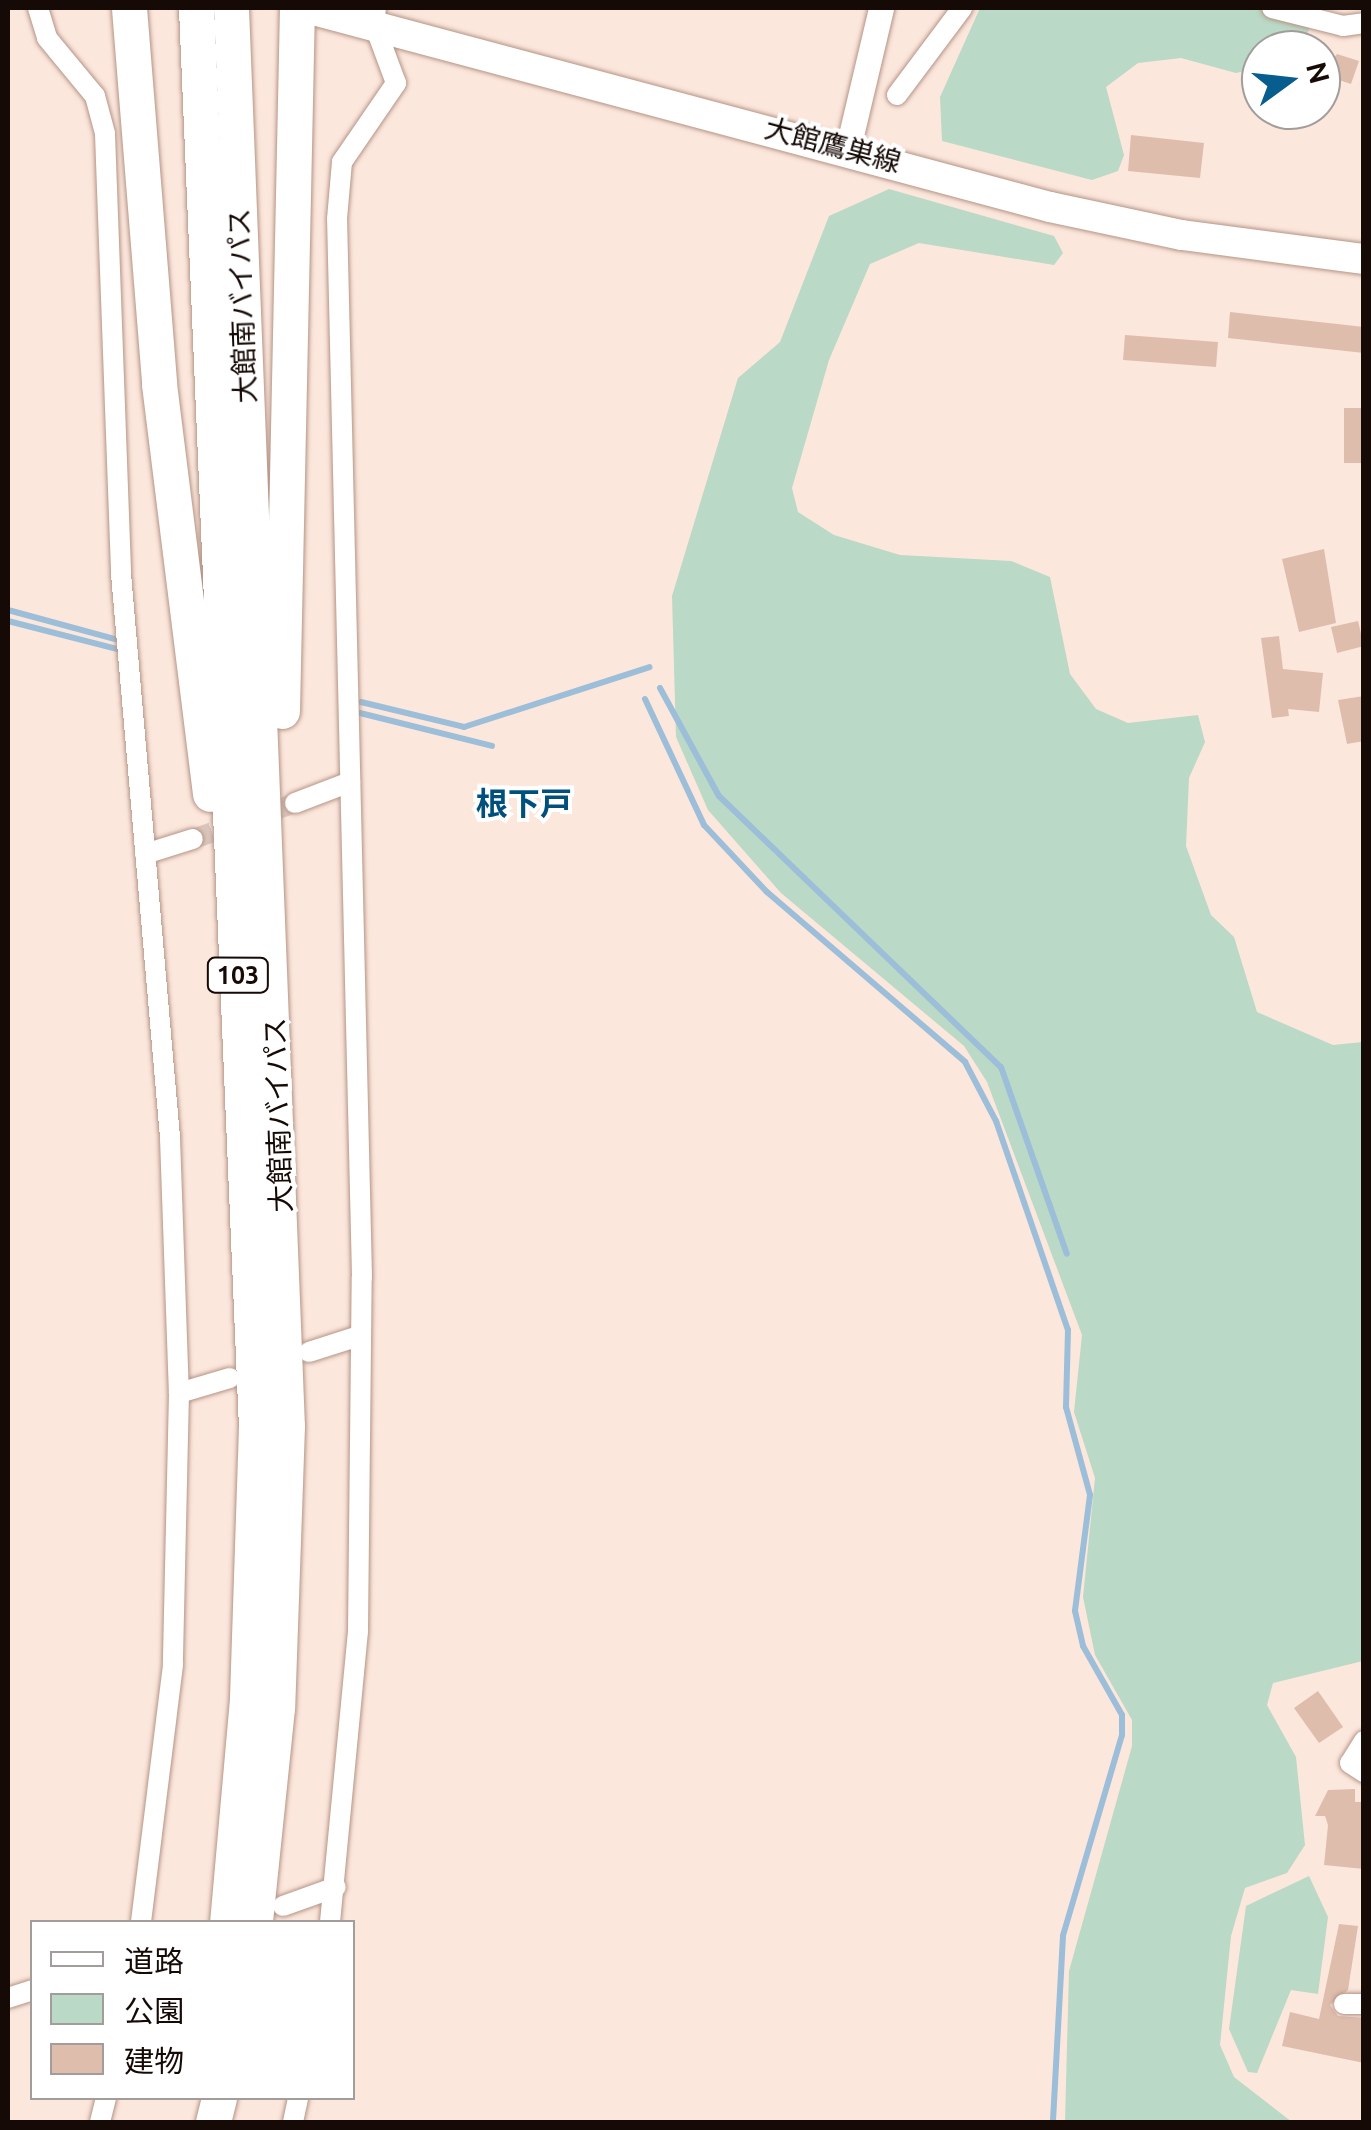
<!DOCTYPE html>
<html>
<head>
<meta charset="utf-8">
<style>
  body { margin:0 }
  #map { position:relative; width:1371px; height:2130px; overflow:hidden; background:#fce7dd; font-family:Ubuntu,"Noto Sans JP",sans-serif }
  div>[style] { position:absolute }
  .green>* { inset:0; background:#bad9c6 }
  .stream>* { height:6px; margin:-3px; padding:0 3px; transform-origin:3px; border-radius:3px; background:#9cbed9 }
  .building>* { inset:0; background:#dfbdad }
  .minor-tunnel>* { height:20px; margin-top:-10px; transform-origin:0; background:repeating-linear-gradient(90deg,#dac6bd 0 20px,transparent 0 30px) }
  .roads { filter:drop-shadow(0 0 2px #b59485) drop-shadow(0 0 2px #b59485) }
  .minor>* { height:20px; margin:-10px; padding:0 10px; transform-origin:10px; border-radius:10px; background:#fff }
  .tertiary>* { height:25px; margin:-12.5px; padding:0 12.5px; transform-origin:12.5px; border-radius:12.5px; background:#fff }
  .secondary>* { height:30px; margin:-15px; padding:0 15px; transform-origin:15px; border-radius:15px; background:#fff }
  .trunk>* { height:35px; margin:-17.5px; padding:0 17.5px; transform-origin:17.5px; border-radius:17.5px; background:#fff }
  span { translate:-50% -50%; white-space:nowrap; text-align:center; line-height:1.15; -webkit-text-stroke:8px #fff; paint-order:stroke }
  .shield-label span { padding:2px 8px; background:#fff; border:2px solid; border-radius:8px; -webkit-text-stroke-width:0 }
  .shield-label { font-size:25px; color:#160a06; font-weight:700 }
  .street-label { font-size:28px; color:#160a06 }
  .quarter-label { font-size:32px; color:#00507d; font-weight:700 }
  .frame { position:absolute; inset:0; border:10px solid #160a06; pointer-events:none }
  .legend { position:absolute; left:30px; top:1920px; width:325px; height:180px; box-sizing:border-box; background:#fff; border:2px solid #a29d9b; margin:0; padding:12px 18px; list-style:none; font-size:30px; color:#160a06 }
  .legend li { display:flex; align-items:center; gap:20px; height:50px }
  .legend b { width:50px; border:2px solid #a29d9b }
  .north { position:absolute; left:1241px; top:30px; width:100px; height:100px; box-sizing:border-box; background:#fff; border:2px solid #a29d9b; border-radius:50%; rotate:75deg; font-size:28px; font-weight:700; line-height:40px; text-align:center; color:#160a06 }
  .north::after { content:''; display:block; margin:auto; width:35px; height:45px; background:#065d8e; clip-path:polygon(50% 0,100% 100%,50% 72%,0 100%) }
</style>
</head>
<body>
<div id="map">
  <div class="green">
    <div style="clip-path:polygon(980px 8px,1316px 8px,1302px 50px,1261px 50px,1261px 67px,1236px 73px,1181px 58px,1138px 63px,1106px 87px,1124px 155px,1118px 171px,1092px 180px,942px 141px,940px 97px)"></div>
    <div style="clip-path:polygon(889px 189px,1054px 236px,1063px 253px,1054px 265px,919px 243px,870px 264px,829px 360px,792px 488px,798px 512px,834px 535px,900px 555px,1011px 561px,1050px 577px,1070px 674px,1096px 709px,1128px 723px,1198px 715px,1205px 742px,1189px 778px,1186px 846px,1211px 915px,1234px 937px,1257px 1012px,1333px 1045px,1363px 1042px,1363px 1661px,1273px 1683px,1267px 1705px,1296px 1757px,1305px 1845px,1287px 1873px,1245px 1888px,1231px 1936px,1220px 2045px,1234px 2077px,1292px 2122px,1065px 2122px,1069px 1971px,1132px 1746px,1132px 1720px,1095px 1655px,1083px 1597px,1095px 1478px,1074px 1412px,1082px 1335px,987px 1082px,964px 1046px,781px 893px,708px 810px,676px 737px,672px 596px,738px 378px,780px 342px,829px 216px)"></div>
    <div style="clip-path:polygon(1309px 1876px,1328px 1917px,1318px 1994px,1291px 1990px,1257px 2073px,1248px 2072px,1229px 2029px,1246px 1906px)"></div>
  </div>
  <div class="stream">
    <div style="left:8px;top:610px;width:111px;rotate:15.2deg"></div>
    <div style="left:8px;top:621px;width:113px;rotate:14.4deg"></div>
    <div style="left:660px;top:688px;width:123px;rotate:61.4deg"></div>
    <div style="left:719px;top:796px;width:391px;rotate:43.9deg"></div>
    <div style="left:1001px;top:1067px;width:198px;rotate:70.6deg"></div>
    <div style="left:645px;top:699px;width:139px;rotate:64.9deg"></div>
    <div style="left:704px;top:825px;width:92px;rotate:46.8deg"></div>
    <div style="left:767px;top:892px;width:261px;rotate:40.6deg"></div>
    <div style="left:965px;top:1062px;width:67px;rotate:62.3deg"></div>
    <div style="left:996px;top:1121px;width:221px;rotate:71deg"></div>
    <div style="left:1068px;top:1330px;width:77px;rotate:91.5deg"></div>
    <div style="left:1066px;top:1407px;width:91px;rotate:74.7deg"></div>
    <div style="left:1090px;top:1495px;width:117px;rotate:97.4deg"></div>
    <div style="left:1075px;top:1611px;width:36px;rotate:77deg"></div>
    <div style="left:1083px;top:1646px;width:79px;rotate:60.5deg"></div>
    <div style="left:1122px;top:1715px;width:20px;rotate:90deg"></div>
    <div style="left:1122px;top:1735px;width:209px;rotate:106.4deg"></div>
    <div style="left:1063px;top:1936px;width:186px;rotate:93.1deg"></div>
    <div style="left:361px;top:702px;width:106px;rotate:13.6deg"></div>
    <div style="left:464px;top:727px;width:195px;rotate:-17.9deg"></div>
    <div style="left:360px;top:713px;width:136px;rotate:14deg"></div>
  </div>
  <div class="building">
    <div style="clip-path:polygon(1337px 54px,1359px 61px,1351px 84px,1321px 74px)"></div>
    <div style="clip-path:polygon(1131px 135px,1204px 143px,1200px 178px,1128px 171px)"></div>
    <div style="clip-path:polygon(1230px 312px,1364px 327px,1364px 353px,1228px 338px)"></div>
    <div style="clip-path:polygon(1125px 335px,1218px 342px,1216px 367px,1123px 360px)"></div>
    <div style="clip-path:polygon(1344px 408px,1364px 408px,1364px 463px,1344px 463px)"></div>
    <div style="clip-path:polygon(1324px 549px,1336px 623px,1299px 632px,1282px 559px)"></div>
    <div style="clip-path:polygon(1358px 621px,1364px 646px,1337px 653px,1331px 627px)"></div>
    <div style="clip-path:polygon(1279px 636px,1283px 669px,1323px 673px,1319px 712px,1288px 709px,1289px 716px,1272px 718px,1261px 638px)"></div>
    <div style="clip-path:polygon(1364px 696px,1364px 741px,1347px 744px,1338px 700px)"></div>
    <div style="clip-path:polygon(1318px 1691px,1343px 1727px,1319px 1743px,1294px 1708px)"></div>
    <div style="clip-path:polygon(1355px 1789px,1355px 1802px,1364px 1802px,1364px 1869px,1324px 1865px,1328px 1825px,1325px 1816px,1315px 1816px,1328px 1790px)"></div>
    <div style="clip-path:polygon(1339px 1924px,1358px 1926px,1348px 1990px,1330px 2005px,1338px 2016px,1364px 2018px,1364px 2063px,1282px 2046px,1290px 2012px,1319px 2019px)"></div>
  </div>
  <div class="minor-tunnel">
    <div style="left:193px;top:839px;width:108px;rotate:-19.4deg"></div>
  </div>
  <div class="roads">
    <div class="minor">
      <div style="left:38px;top:8px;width:31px;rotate:73deg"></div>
      <div style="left:47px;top:38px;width:75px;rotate:50.4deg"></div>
      <div style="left:95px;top:96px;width:39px;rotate:75deg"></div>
      <div style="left:105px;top:134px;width:440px;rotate:87.9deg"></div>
      <div style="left:121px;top:574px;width:566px;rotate:85.03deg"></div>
      <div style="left:170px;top:1138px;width:255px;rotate:88deg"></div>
      <div style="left:179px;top:1393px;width:272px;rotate:91.3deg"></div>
      <div style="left:173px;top:1665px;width:259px;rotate:97.1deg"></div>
      <div style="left:1272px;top:8px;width:73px;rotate:14.2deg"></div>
      <div style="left:1343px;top:26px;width:21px;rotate:-8deg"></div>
      <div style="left:897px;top:95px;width:109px;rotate:-53.2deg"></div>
      <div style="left:295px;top:803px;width:59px;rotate:-20.9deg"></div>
      <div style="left:145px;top:854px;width:50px;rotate:-17.4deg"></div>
      <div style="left:309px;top:1352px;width:52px;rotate:-17.7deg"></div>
      <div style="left:179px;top:1393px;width:53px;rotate:-16.4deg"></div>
      <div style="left:1364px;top:1741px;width:26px;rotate:122deg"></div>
      <div style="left:1350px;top:1763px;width:17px;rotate:33deg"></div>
      <div style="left:283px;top:1906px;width:56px;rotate:-19.7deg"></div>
      <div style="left:330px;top:1922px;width:292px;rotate:-84.5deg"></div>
      <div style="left:358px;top:1631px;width:354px;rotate:-89.4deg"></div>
      <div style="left:362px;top:1277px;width:1058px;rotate:-91.35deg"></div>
      <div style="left:337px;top:219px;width:57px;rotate:-85deg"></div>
      <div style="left:342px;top:162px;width:96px;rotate:-55.6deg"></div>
      <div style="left:396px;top:83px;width:63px;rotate:-110.4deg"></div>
      <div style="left:374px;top:24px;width:16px;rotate:-83deg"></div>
      <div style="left:8px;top:1998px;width:25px;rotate:-18deg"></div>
      <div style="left:1344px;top:2004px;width:20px"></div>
      <div style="left:100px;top:2122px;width:25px;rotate:-76deg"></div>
      <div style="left:293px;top:2122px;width:25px;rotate:-78deg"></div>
    </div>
    <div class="tertiary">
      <div style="left:848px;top:148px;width:144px;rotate:-76.7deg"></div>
    </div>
    <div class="secondary">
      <div style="left:306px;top:8px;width:770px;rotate:14.97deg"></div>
      <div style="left:1050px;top:207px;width:135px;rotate:12deg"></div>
      <div style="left:1182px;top:235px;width:184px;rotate:7.5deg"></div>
    </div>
    <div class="trunk">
      <div style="left:129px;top:8px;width:377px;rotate:85.4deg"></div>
      <div style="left:159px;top:384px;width:413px;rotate:82.9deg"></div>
      <div style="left:196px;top:8px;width:1419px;rotate:87.58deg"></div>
      <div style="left:256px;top:1426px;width:273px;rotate:91.9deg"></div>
      <div style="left:247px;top:1699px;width:224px;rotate:95.1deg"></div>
      <div style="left:231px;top:8px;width:1419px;rotate:87.74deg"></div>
      <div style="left:287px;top:1426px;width:282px;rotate:92deg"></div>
      <div style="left:277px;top:1708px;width:215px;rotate:95.9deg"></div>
      <div style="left:282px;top:711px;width:703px;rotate:-88.78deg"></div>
      <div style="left:213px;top:2122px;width:25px;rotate:-76deg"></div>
    </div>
  </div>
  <div class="shield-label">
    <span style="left:238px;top:975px">103</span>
  </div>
  <div class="street-label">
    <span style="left:833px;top:145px;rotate:15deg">大館鷹巣線</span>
    <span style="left:242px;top:306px;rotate:-92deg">大館南バイパス</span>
    <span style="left:278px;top:1115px;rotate:-92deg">大館南バイパス</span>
  </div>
  <div class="quarter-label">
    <span style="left:524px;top:803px">根下戸</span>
  </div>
  <div class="frame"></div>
  <ul class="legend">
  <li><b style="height:12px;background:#fff"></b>道路</li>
  <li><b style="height:28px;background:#bad9c6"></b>公園</li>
  <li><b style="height:28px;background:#dfbdad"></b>建物</li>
  </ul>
  <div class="north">N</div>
</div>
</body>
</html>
